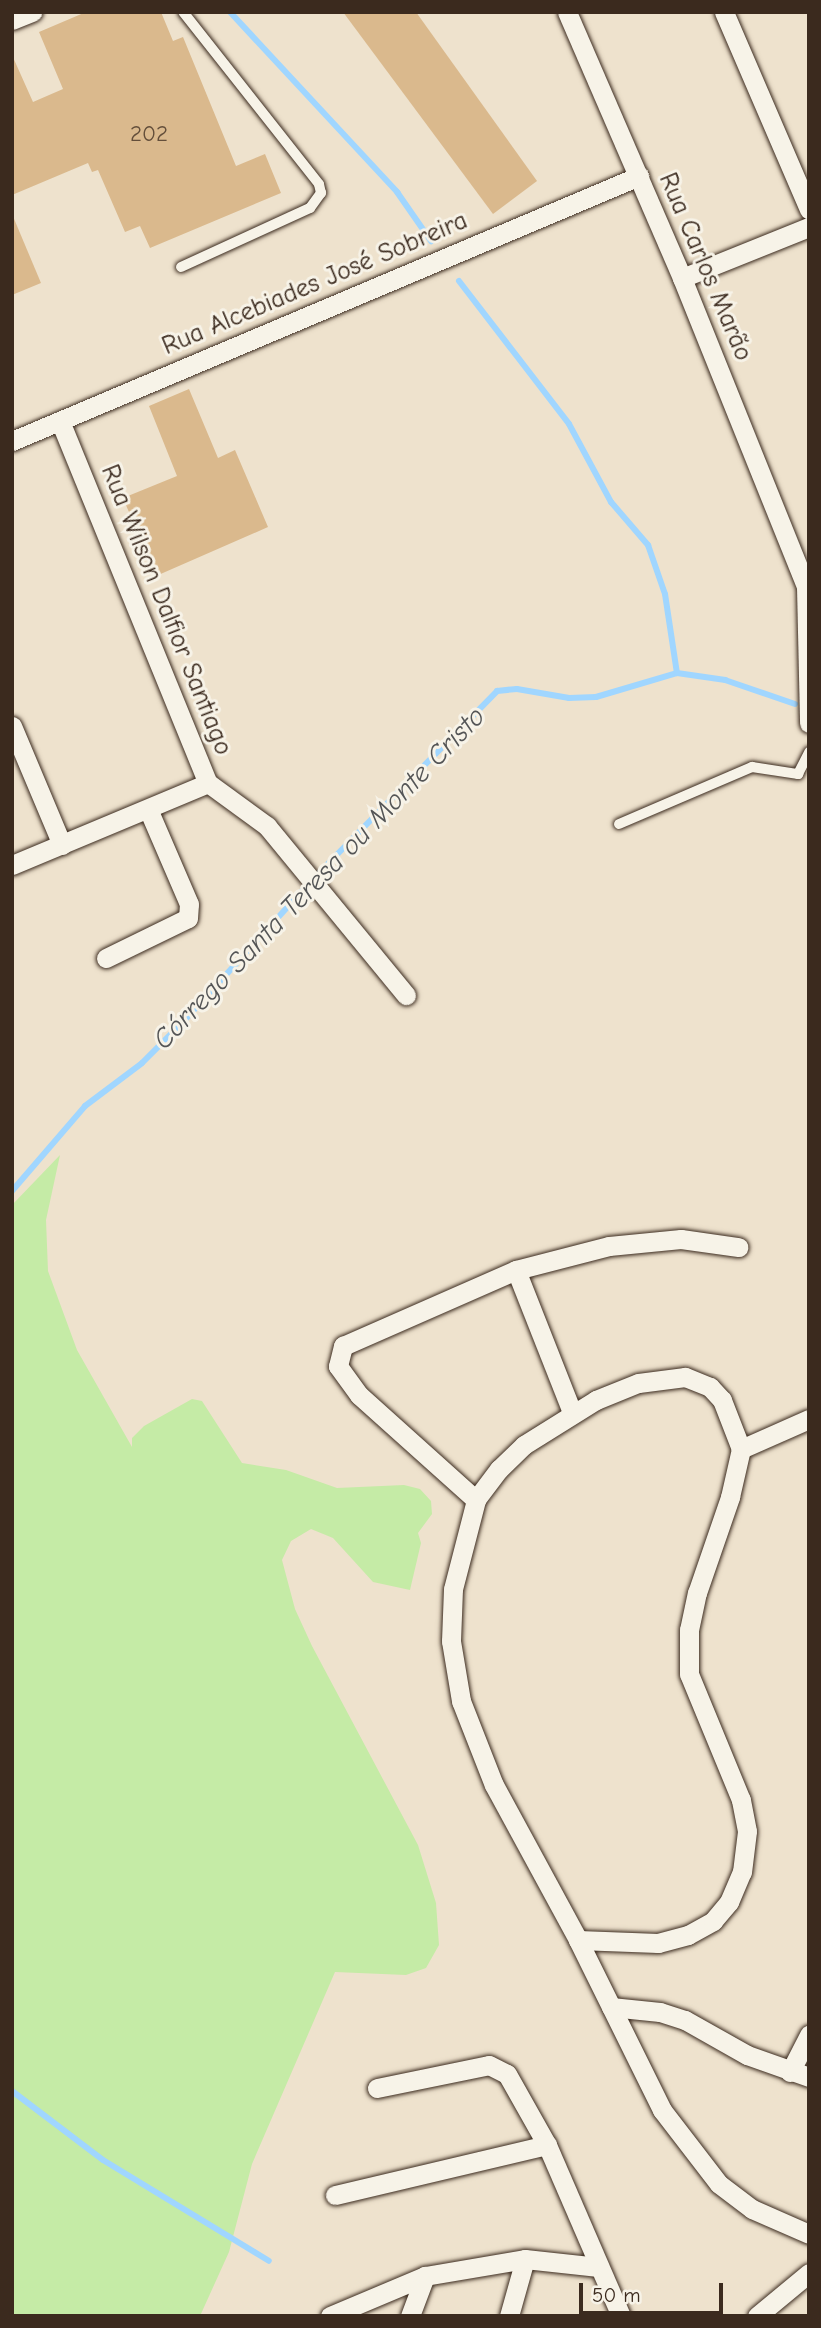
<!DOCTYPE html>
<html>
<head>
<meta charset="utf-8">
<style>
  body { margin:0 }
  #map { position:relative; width:821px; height:2328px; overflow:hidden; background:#eee2cd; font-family:"Comic Neue",sans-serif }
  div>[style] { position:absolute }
  .green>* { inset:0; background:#c5eba6 }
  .stream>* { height:6px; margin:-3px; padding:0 3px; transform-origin:3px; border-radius:3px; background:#a0d6ff }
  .building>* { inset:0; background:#dab98d }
  .roads { filter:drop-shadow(0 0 2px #3b2a1e) drop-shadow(0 0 2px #3b2a1e) }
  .service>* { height:10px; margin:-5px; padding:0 5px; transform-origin:5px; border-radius:5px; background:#f7f3e8 }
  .minor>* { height:19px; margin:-9.5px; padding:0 9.5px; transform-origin:9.5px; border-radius:9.5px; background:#f7f3e8 }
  span { translate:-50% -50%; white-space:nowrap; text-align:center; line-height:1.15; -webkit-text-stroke:6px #f7f3e8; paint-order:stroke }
  .number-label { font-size:23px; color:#634e3a }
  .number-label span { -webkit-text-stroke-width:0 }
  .street-label { font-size:26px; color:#3b2a1e }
  .water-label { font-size:28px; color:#545556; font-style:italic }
  .frame { position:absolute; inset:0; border:14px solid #3b2a1e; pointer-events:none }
  .scale { position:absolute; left:579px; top:2283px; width:144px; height:32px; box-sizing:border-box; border:4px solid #3b2a1e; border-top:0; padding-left:9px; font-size:21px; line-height:24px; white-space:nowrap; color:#3b2a1e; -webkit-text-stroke:5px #f7f3e8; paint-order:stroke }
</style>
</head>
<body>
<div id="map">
  <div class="green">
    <div style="clip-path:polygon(60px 1155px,46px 1220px,48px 1271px,77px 1350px,132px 1447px,132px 1438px,144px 1426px,192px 1399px,202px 1401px,242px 1463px,286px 1470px,337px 1488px,404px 1485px,420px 1489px,431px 1501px,432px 1514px,418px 1533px,421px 1543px,410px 1590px,373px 1582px,333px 1538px,311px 1529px,291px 1541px,282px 1560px,295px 1609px,312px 1646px,418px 1845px,436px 1903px,439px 1945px,426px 1968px,406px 1975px,335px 1972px,252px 2164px,229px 2252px,200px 2316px,12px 2316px,12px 1205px)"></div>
  </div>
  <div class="stream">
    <div style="left:230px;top:12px;width:246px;rotate:47.1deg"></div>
    <div style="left:397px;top:192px;width:60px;rotate:55.2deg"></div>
    <div style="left:459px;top:281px;width:180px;rotate:52.4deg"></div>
    <div style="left:569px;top:424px;width:89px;rotate:61.7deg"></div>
    <div style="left:611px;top:502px;width:57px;rotate:49.3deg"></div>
    <div style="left:648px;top:545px;width:52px;rotate:70.9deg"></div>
    <div style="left:665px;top:594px;width:80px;rotate:81.4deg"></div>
    <div style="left:12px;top:1191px;width:112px;rotate:-49.3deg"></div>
    <div style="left:85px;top:1106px;width:71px;rotate:-37deg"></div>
    <div style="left:142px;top:1063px;width:57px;rotate:-45deg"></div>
    <div style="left:182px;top:1023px;width:196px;rotate:-47.7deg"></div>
    <div style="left:314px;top:878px;width:262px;rotate:-45.6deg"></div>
    <div style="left:497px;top:691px;width:20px;rotate:-6deg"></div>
    <div style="left:517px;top:689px;width:53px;rotate:9.8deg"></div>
    <div style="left:569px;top:698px;width:27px;rotate:-2deg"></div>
    <div style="left:596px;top:697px;width:84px;rotate:-16.5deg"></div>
    <div style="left:677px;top:673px;width:49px;rotate:8.3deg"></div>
    <div style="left:725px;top:680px;width:74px;rotate:18.9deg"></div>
    <div style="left:12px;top:2091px;width:114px;rotate:37.2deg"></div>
    <div style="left:103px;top:2160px;width:194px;rotate:31.3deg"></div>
  </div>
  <div class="building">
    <div style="clip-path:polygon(86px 12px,161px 12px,173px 41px,183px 37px,236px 166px,265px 154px,281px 193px,150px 248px,140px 226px,125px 232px,98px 170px,92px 172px,88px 163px,12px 195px,12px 55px,33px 102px,63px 89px,39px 32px)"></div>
    <div style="clip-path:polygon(343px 12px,416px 12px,537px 181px,493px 214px)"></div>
    <div style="clip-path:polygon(12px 214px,41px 283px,12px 295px)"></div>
    <div style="clip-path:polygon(189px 389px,218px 458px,235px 450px,268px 527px,156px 576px,123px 498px,177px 476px,149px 406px)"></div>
  </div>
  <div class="roads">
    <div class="service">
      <div style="left:181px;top:267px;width:142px;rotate:-24.6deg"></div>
      <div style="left:310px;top:208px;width:19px;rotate:-54deg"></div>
      <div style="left:321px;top:193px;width:9px;rotate:-103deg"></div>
      <div style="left:319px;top:184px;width:219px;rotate:-128.3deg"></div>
      <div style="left:619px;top:824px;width:145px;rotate:-23.2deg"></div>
      <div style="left:752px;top:767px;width:47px;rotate:8.7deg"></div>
      <div style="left:798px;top:774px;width:25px;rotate:-63deg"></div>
    </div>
    <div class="minor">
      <div style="left:567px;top:12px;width:290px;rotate:66.6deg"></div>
      <div style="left:682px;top:278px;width:333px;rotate:68.1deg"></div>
      <div style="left:806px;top:587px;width:136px;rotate:88.7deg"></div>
      <div style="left:724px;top:12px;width:215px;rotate:66.7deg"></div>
      <div style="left:12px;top:20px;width:22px;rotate:-22deg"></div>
      <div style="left:682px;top:278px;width:137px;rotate:-21.9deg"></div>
      <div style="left:60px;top:421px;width:391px;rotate:67.8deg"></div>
      <div style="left:208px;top:783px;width:73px;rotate:36.1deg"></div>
      <div style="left:267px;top:826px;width:219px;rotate:50.6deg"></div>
      <div style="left:12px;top:441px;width:681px;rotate:-22.91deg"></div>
      <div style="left:12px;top:726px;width:129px;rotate:67.2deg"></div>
      <div style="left:12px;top:865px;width:212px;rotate:-22.7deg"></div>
      <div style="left:106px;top:958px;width:91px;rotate:-26deg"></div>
      <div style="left:188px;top:918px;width:14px;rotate:-86deg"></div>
      <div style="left:189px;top:904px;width:103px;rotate:-113.3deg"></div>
      <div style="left:516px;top:1270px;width:153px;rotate:68.5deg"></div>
      <div style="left:741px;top:1449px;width:74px;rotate:-23.8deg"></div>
      <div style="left:476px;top:1500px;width:157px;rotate:-138.1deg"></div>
      <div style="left:359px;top:1395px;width:36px;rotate:-126deg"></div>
      <div style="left:338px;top:1366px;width:21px;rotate:-76deg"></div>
      <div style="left:343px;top:1346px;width:189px;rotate:-23.7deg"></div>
      <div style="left:516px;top:1270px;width:96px;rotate:-14.5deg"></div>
      <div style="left:609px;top:1246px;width:72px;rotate:-5.6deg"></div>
      <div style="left:681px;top:1239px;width:58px;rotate:8deg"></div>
      <div style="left:578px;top:1940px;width:80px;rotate:2.1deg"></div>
      <div style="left:658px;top:1943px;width:31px;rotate:-15deg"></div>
      <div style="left:688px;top:1935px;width:29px;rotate:-29deg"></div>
      <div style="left:713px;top:1921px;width:25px;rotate:-50deg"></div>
      <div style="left:729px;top:1902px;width:33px;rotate:-67deg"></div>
      <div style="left:742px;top:1872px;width:41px;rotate:-83deg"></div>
      <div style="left:747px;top:1831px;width:32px;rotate:-101deg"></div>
      <div style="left:741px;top:1800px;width:136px;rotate:-112.4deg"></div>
      <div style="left:689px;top:1674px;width:44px;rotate:-90deg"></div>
      <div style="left:689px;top:1630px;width:38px;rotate:-78deg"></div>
      <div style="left:697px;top:1593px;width:102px;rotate:-71deg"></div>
      <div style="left:730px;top:1497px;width:49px;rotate:-77.1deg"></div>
      <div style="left:741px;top:1449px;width:53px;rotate:-111.2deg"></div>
      <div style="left:722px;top:1400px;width:18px;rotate:-133deg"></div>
      <div style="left:710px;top:1387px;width:27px;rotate:-158deg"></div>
      <div style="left:685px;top:1377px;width:47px;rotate:172.7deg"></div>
      <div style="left:638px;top:1383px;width:45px;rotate:158deg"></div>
      <div style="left:596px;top:1400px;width:85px;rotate:148deg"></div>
      <div style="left:524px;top:1445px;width:35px;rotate:136deg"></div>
      <div style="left:499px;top:1469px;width:39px;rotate:127deg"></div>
      <div style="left:476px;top:1500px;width:92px;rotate:104.5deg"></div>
      <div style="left:453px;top:1589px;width:52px;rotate:92.2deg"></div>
      <div style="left:451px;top:1641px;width:61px;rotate:80.5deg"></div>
      <div style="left:461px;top:1701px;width:90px;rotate:68.6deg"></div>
      <div style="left:494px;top:1785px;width:176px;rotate:61.5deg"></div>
      <div style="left:578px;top:1940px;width:190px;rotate:63.7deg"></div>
      <div style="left:662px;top:2110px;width:93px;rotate:52.4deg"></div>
      <div style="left:719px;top:2184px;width:41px;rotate:37.1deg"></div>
      <div style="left:752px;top:2209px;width:62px;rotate:23.7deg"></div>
      <div style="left:611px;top:2007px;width:49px;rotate:5.8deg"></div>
      <div style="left:660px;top:2012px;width:26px;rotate:18deg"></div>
      <div style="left:685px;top:2020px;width:71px;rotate:29.4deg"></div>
      <div style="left:747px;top:2055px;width:66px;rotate:19.5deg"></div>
      <div style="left:790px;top:2072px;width:42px;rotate:-62.8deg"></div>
      <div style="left:377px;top:2088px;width:114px;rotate:-11.6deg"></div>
      <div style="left:489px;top:2065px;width:20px;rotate:27deg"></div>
      <div style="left:507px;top:2074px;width:81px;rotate:60.6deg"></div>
      <div style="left:547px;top:2145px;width:186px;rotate:66.6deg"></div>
      <div style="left:335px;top:2195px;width:218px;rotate:-13.3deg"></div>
      <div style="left:330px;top:2316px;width:103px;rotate:-22.8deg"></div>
      <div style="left:425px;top:2276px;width:101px;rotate:-9.6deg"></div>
      <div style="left:525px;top:2259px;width:74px;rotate:6.2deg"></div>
      <div style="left:410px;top:2316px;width:43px;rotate:-69.4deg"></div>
      <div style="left:509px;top:2316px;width:59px;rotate:-74.3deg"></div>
      <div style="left:757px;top:2316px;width:67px;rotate:-39.6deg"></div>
    </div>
  </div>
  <div class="number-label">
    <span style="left:149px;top:134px">202</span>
  </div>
  <div class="street-label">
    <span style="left:705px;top:267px;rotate:67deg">Rua Carlos Marão</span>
    <span style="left:315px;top:284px;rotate:-23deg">Rua Alcebiades José Sobreira</span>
    <span style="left:166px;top:610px;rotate:68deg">Rua Wilson Dalfior Santiago</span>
  </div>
  <div class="water-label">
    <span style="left:319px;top:878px;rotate:-46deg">Córrego Santa Teresa ou Monte Cristo</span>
  </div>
  <div class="frame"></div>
  <div class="scale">50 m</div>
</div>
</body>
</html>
